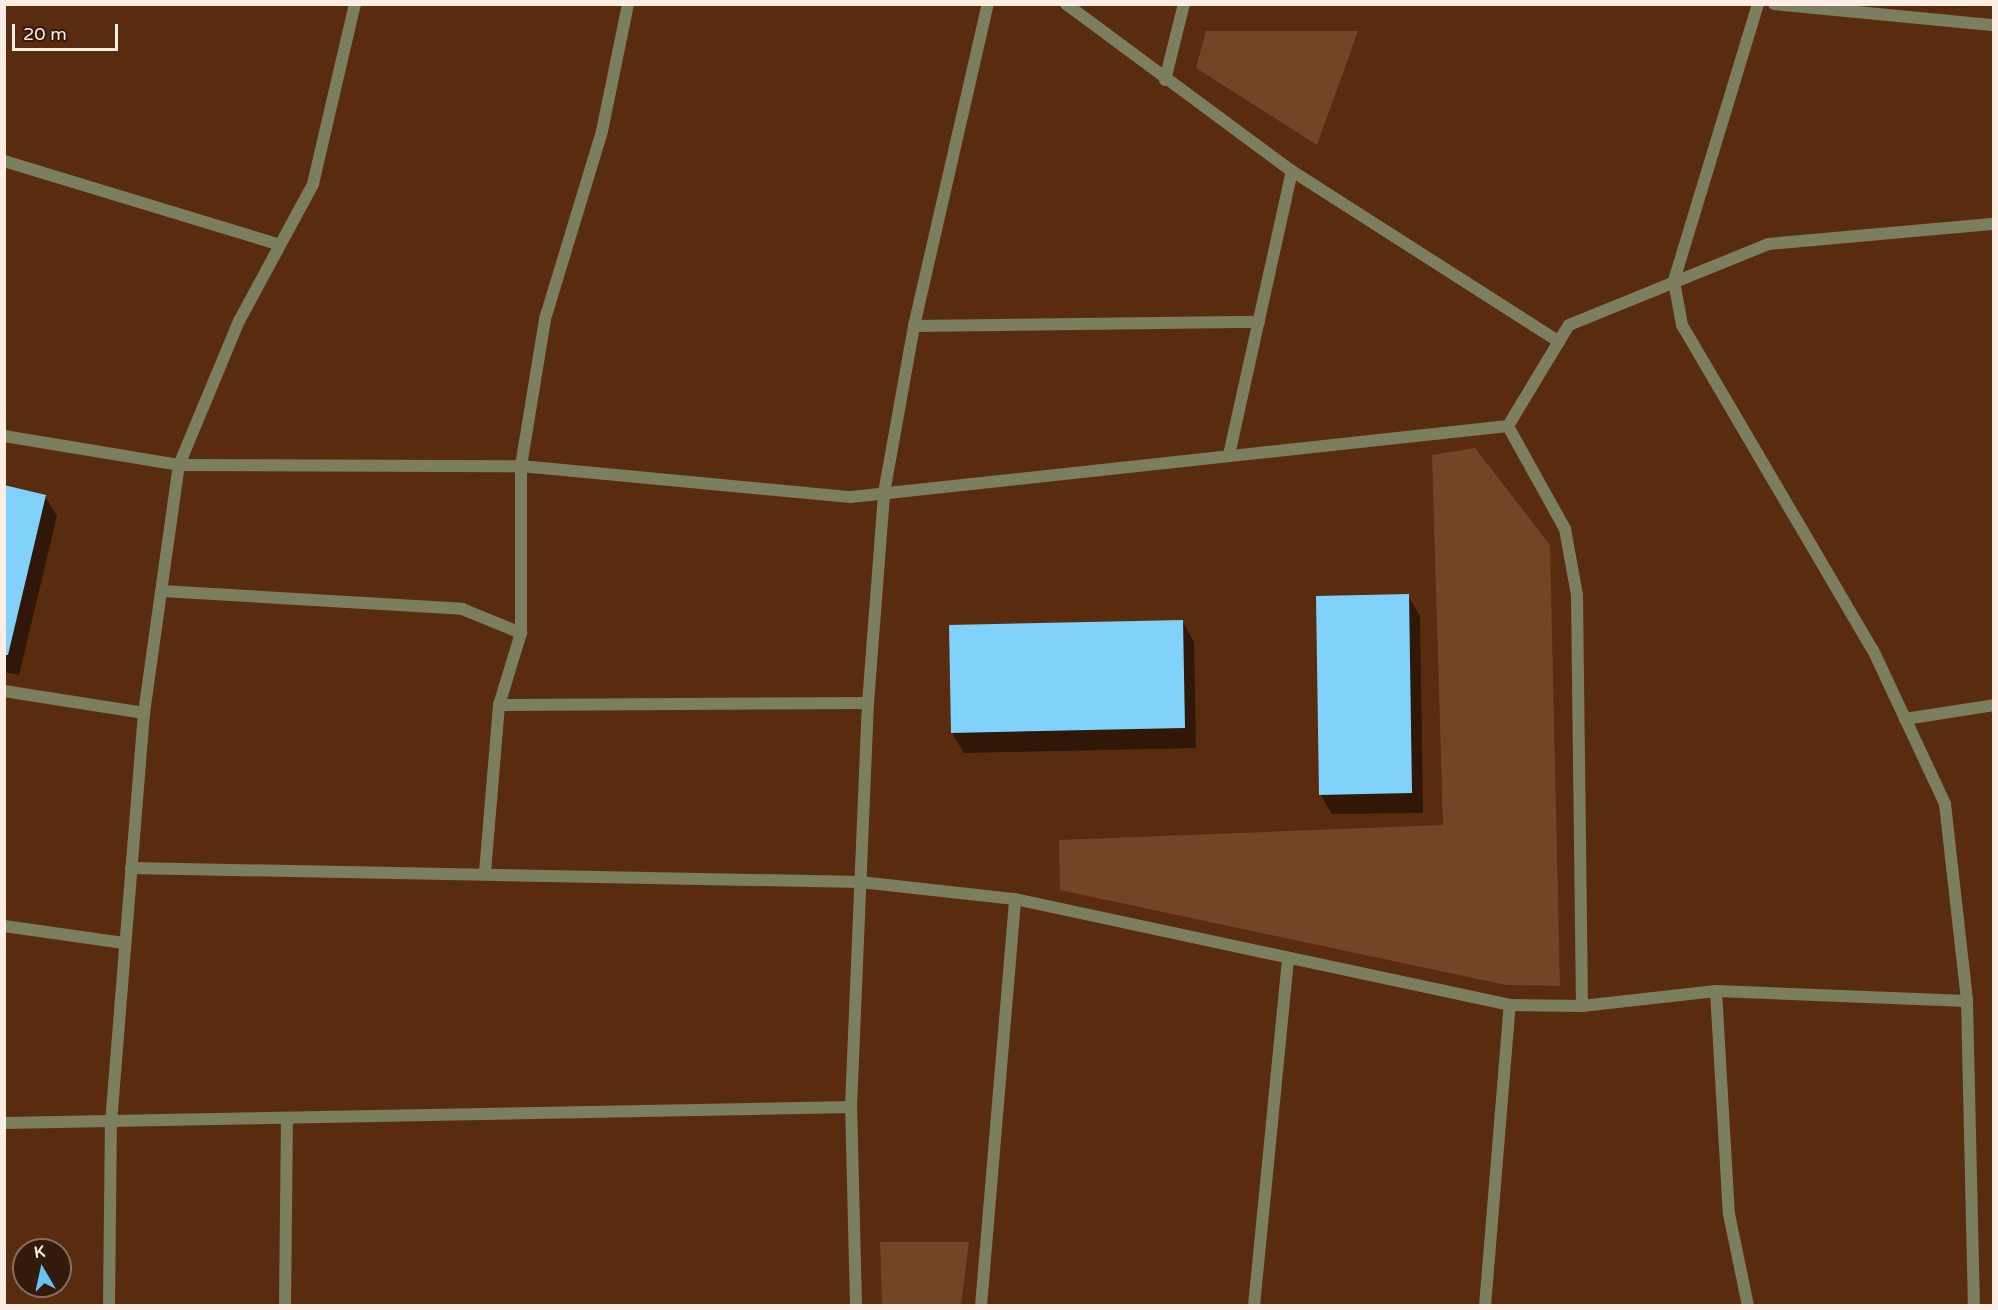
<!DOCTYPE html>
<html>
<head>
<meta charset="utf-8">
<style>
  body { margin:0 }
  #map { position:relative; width:1998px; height:1310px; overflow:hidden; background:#5a2c0f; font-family:"Varela Round",sans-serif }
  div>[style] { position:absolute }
  .green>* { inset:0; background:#744427 }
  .shadow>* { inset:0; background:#0007 }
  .building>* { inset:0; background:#80d2fa }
  .minor>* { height:12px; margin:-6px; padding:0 6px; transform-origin:6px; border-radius:6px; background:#7c7e60 }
  .tertiary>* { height:12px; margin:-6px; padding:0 6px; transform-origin:6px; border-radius:6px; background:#7c7e60 }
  span { translate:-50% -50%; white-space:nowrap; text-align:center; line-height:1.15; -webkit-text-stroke:6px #341a0a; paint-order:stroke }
  .frame { position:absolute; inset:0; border:6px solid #fcede5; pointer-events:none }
  .north { position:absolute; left:12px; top:1238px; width:60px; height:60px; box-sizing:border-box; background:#341a0a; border:2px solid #846e62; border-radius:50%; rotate:351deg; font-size:16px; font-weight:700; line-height:24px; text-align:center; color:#fcede5 }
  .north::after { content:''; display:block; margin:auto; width:21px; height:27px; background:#67c4ef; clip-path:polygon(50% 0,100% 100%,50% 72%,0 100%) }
  .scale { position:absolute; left:12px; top:24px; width:106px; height:27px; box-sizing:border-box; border:3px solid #fcede5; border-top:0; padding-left:8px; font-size:18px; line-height:21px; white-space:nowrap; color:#fcede5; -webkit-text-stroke:4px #341a0a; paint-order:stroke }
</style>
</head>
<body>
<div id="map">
  <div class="green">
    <div style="clip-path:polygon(1206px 31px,1358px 31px,1317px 145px,1196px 68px)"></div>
    <div style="clip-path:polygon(1475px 448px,1550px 545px,1560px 986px,1506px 985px,1060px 890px,1059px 840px,1443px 825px,1432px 455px)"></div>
    <div style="clip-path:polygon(880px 1242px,969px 1242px,961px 1305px,882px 1305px)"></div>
  </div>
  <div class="shadow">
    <div style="clip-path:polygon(4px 486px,45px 496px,57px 516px,19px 675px,4px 672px)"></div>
    <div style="clip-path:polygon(1408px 596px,1420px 616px,1423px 813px,1332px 814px,1320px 794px)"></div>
    <div style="clip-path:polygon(1183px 622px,1194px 642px,1196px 748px,964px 753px,952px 733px)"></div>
  </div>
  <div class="building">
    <div style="clip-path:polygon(4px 485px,46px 495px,8px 655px,4px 655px)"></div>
    <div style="clip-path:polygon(1409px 594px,1412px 793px,1319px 795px,1316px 596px)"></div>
    <div style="clip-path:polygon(1183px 620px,1185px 728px,951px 733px,949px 625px)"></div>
  </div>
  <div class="minor">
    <div style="left:1066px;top:4px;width:281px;rotate:36.5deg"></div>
    <div style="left:1292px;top:171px;width:317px;rotate:32.6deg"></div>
    <div style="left:1774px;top:4px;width:221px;rotate:5.5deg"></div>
    <div style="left:1165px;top:80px;width:78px;rotate:-76deg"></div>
    <div style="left:4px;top:161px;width:288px;rotate:16.9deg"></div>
    <div style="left:914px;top:326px;width:345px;rotate:-0.7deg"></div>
    <div style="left:4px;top:436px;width:177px;rotate:9.4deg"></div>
    <div style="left:179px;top:465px;width:342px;rotate:0.2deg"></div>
    <div style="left:521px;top:466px;width:331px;rotate:5.4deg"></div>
    <div style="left:851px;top:497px;width:661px;rotate:-6.17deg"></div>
    <div style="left:1229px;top:455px;width:291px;rotate:-77.5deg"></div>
    <div style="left:162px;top:591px;width:301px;rotate:3.4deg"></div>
    <div style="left:462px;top:609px;width:64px;rotate:22.1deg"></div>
    <div style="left:499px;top:705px;width:369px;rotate:-0.3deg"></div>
    <div style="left:1905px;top:719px;width:90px;rotate:-8.9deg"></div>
    <div style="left:131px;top:868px;width:729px;rotate:1.1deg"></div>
    <div style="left:860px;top:882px;width:156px;rotate:6.3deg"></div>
    <div style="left:1015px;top:899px;width:506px;rotate:12.09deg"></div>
    <div style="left:1510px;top:1005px;width:72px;rotate:0.8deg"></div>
    <div style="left:1582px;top:1006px;width:135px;rotate:-6.4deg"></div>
    <div style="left:1716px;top:991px;width:251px;rotate:2.3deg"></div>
    <div style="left:485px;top:872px;width:168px;rotate:-85.2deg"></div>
    <div style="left:499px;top:705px;width:75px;rotate:-73deg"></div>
    <div style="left:521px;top:633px;width:167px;rotate:-90deg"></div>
    <div style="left:521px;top:466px;width:149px;rotate:-80.7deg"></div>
    <div style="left:545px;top:319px;width:196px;rotate:-73.1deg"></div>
    <div style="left:602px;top:131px;width:130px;rotate:-78.4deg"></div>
    <div style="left:4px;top:926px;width:121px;rotate:8.1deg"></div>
    <div style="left:1716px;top:991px;width:223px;rotate:86.7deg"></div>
    <div style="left:1729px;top:1214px;width:94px;rotate:78.3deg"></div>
    <div style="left:1582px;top:1006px;width:411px;rotate:-90.7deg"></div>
    <div style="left:1577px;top:595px;width:67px;rotate:-100.3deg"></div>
    <div style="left:1565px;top:529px;width:118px;rotate:-119deg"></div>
    <div style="left:1508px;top:426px;width:118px;rotate:-58.9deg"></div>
    <div style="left:1569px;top:325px;width:215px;rotate:-22.1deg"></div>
    <div style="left:1768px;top:244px;width:227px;rotate:-5.1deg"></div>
    <div style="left:4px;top:1123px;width:847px;rotate:-1.08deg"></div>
    <div style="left:109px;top:1306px;width:183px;rotate:-89.4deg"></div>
    <div style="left:111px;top:1123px;width:411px;rotate:-85.4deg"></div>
    <div style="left:285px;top:1306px;width:187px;rotate:-89.4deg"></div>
    <div style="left:856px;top:1306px;width:199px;rotate:-91.4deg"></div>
    <div style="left:851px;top:1107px;width:404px;rotate:-87.6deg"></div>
    <div style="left:868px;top:703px;width:211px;rotate:-85.6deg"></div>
    <div style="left:884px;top:493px;width:170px;rotate:-79.8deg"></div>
    <div style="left:914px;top:326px;width:330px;rotate:-77.1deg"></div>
    <div style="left:981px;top:1306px;width:408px;rotate:-85.2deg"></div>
    <div style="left:1254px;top:1306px;width:347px;rotate:-84.4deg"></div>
    <div style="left:1485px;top:1306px;width:302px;rotate:-85.3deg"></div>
  </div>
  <div class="tertiary">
    <div style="left:1758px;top:4px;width:289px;rotate:106.9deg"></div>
    <div style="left:1674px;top:281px;width:45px;rotate:79.7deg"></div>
    <div style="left:1682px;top:325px;width:377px;rotate:59.6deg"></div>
    <div style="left:1873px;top:650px;width:170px;rotate:64.9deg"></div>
    <div style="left:1945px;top:804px;width:198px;rotate:83.6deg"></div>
    <div style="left:1967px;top:1001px;width:305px;rotate:88.7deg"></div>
    <div style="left:4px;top:691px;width:142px;rotate:8.9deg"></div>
    <div style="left:144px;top:713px;width:250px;rotate:-82deg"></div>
    <div style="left:179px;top:465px;width:156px;rotate:-67.4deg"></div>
    <div style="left:239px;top:321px;width:156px;rotate:-61.6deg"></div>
    <div style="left:313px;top:184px;width:185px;rotate:-76.9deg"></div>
  </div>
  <div class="frame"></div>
  <div class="north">K</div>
  <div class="scale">20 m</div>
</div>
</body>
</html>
